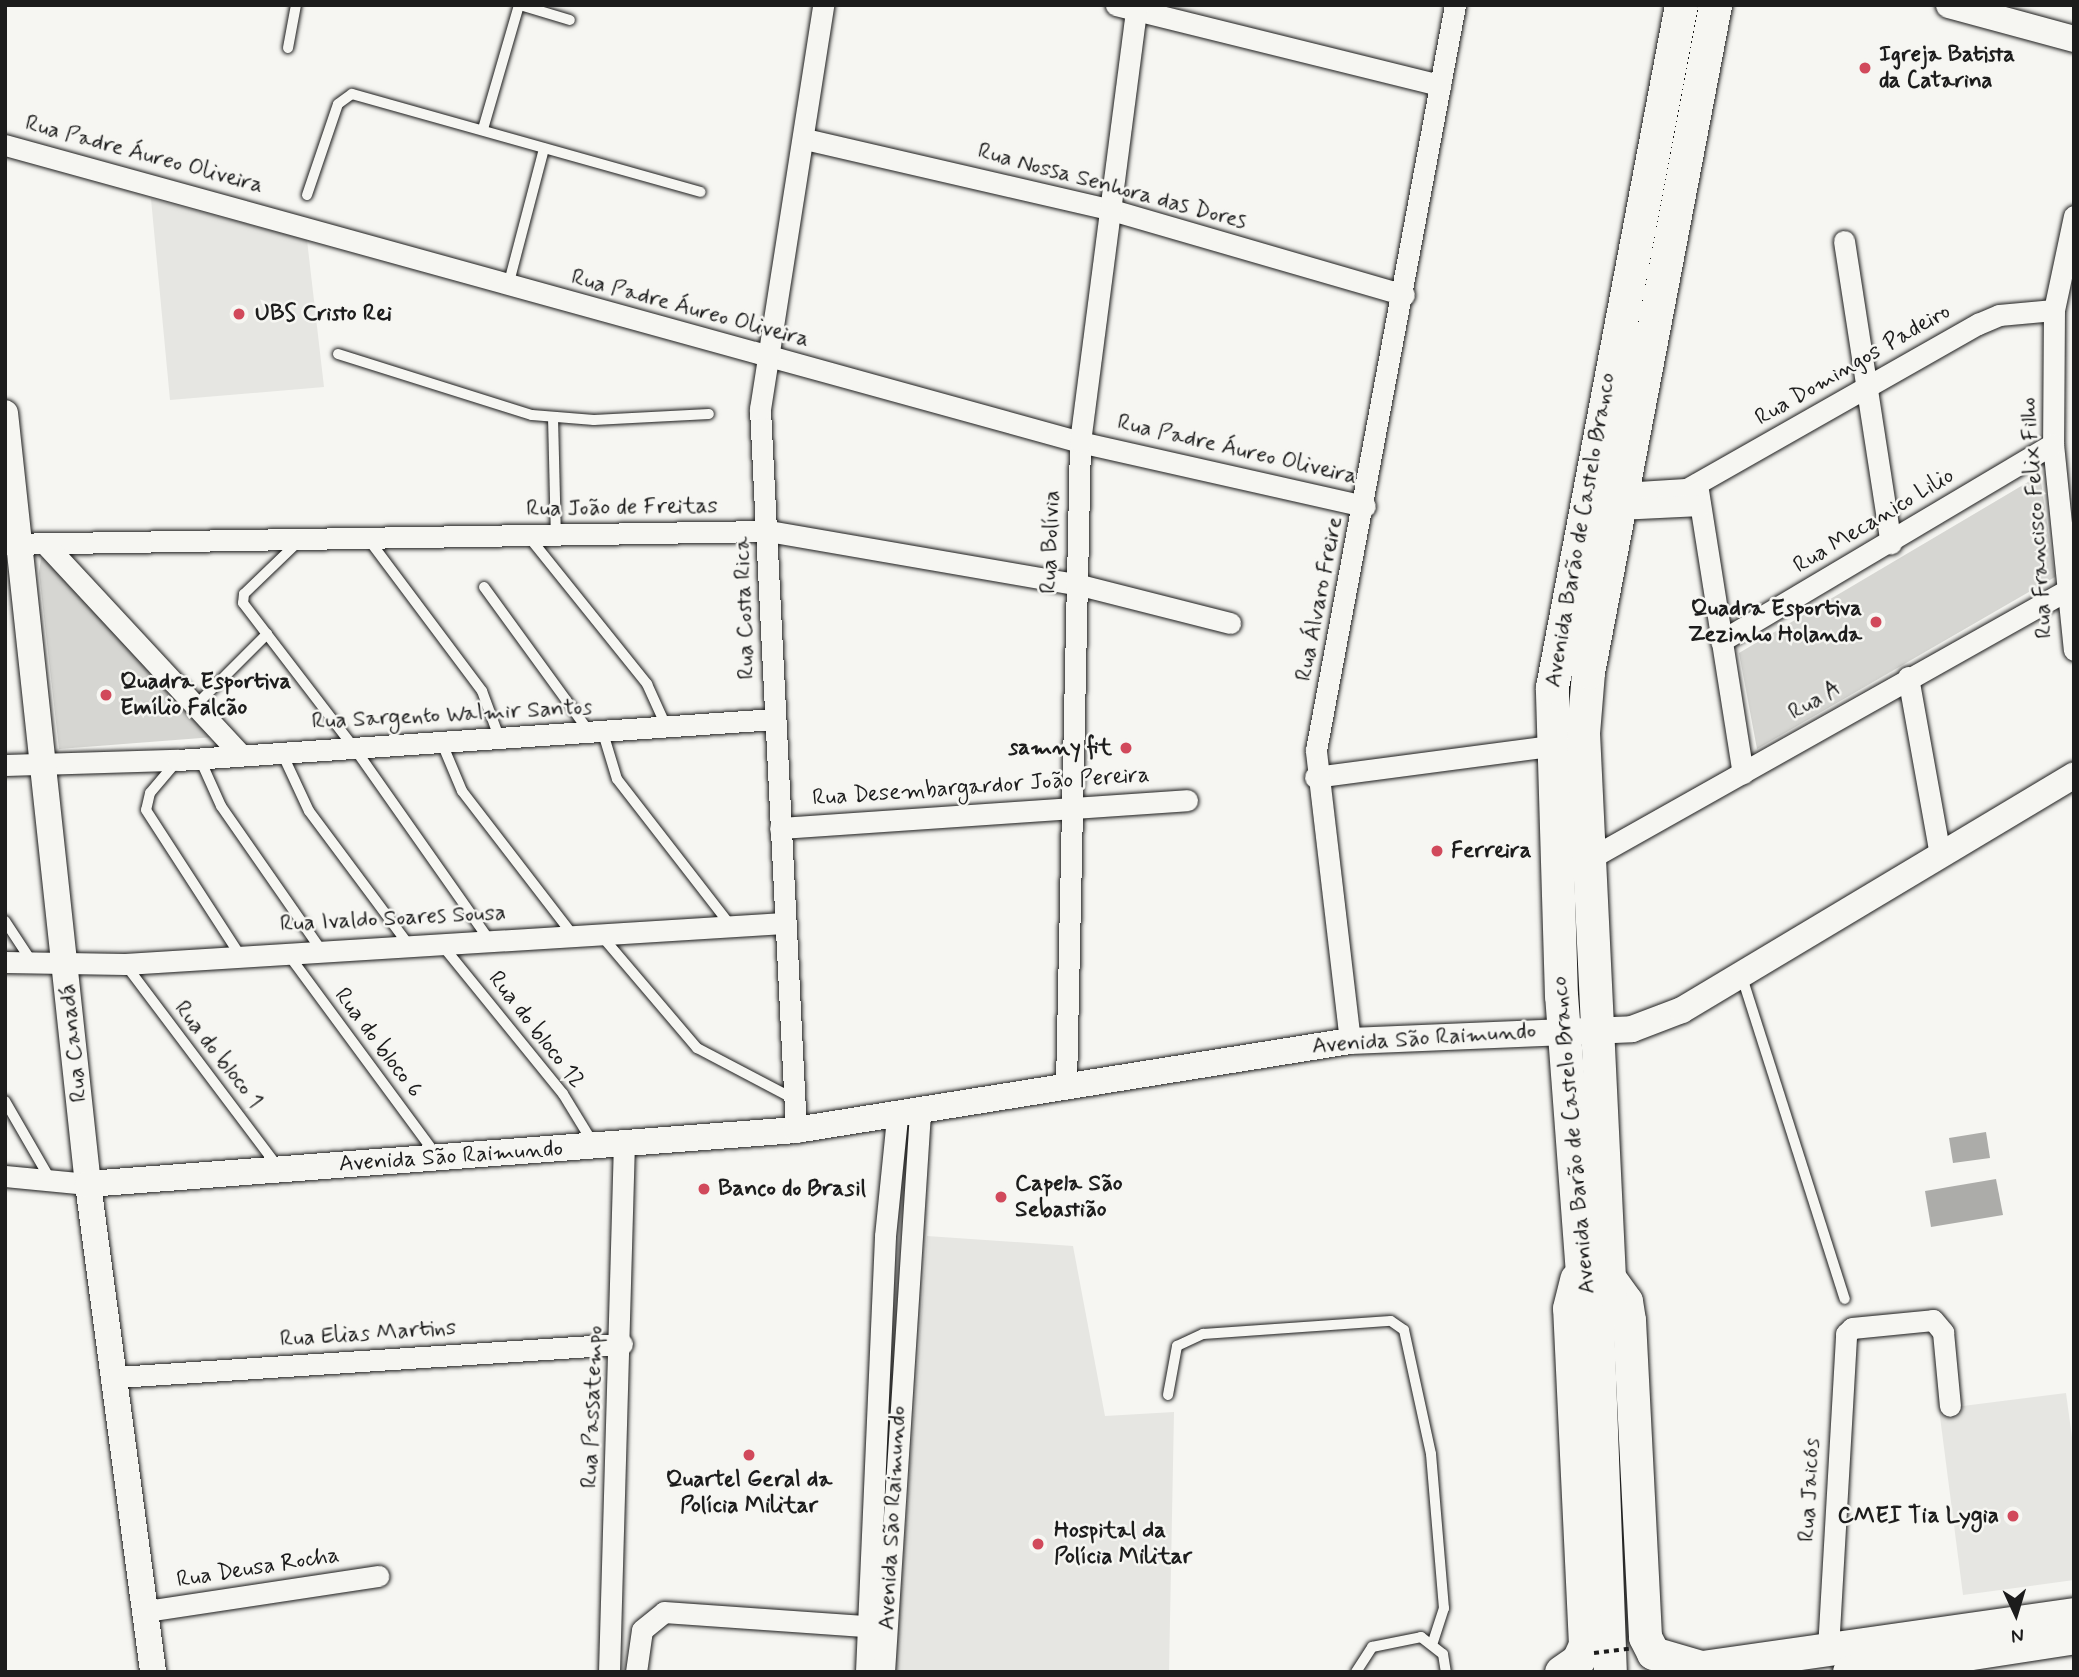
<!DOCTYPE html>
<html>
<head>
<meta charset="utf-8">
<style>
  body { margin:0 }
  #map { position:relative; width:2079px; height:1677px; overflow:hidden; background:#f6f6f2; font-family:Mynerve,sans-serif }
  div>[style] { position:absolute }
  .built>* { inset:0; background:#e6e6e2 }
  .green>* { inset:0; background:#d6d6d2 }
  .water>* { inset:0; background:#acaca9 }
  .roads { filter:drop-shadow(0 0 2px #1c1c1c) drop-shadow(0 0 2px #1c1c1c) }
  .service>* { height:10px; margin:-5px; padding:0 5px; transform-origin:5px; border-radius:5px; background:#f6f6f2 }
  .minor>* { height:21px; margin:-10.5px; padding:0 10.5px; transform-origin:10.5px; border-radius:10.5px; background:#f6f6f2 }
  .tertiary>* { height:26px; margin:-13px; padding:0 13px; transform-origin:13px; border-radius:13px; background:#f6f6f2 }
  .primary>* { height:33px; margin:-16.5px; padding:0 16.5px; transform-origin:16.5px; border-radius:16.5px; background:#f6f6f2 }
  .path-bridge>* { height:3.5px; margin-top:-1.75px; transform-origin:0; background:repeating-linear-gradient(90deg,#1c1c1c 0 5px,transparent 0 10px) }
  .dots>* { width:19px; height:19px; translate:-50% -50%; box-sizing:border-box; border:4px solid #f6f6f2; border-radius:50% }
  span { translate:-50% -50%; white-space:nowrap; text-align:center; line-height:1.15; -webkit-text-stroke:5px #f6f6f2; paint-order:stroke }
  .poi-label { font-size:23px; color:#1c1c1c; font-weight:700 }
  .left { translate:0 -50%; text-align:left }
  .right { translate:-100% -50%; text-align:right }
  .street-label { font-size:23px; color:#1c1c1c }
  .frame { position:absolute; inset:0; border:7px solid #1c1c1c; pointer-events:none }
  .north { position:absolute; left:1981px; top:1579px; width:70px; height:70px; -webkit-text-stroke:5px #f6f6f2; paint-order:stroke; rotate:176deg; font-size:19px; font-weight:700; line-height:28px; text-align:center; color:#1c1c1c }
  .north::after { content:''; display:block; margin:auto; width:24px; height:32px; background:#1c1c1c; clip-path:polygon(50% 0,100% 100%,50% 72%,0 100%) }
</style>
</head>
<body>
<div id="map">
  <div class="built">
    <div style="clip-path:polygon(151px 199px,307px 240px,324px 387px,170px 400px)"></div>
    <div style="clip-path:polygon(927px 1236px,1073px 1246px,1105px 1416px,1174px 1412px,1169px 1672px,895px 1672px)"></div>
    <div style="clip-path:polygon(2066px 1393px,2074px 1452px,2074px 1580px,1963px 1595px,1939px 1409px)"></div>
  </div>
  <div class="green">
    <div style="clip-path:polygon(2040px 475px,2055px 577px,1757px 749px,1739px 653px)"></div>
    <div style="clip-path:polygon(49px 556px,214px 737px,59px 749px,39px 573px,41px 558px)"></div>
  </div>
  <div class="water">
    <div style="clip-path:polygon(1986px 1132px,1990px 1158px,1953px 1163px,1949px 1138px)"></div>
    <div style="clip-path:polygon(1996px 1179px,2003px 1215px,1931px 1227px,1925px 1191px)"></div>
  </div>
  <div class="roads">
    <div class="service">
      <div style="left:520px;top:5px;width:52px;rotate:16.7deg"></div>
      <div style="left:288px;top:48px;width:44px;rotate:-79.5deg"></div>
      <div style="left:483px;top:129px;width:129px;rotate:-73.8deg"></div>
      <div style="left:307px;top:195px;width:96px;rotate:-71.2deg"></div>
      <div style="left:338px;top:104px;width:17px;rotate:-36deg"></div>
      <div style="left:352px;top:94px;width:362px;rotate:15.7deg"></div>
      <div style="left:508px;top:286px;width:142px;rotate:-75.3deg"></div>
      <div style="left:338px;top:354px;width:203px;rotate:17.5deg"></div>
      <div style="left:532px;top:415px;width:62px;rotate:4.6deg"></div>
      <div style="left:594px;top:420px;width:115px;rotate:-3deg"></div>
      <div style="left:553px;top:417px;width:119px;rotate:88.6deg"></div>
      <div style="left:529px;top:537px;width:189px;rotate:51.2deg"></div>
      <div style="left:647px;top:684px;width:48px;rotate:65.6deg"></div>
      <div style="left:369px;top:540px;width:189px;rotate:53.2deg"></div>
      <div style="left:482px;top:691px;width:49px;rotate:69.7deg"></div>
      <div style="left:298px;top:542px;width:75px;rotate:136.1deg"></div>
      <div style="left:244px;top:594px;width:9px;rotate:96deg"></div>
      <div style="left:243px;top:603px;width:184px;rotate:52.5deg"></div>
      <div style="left:355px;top:749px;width:233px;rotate:54.9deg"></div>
      <div style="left:484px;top:587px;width:180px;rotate:54deg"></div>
      <div style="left:195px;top:706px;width:102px;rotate:-45deg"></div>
      <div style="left:603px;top:733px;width:48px;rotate:73.1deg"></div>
      <div style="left:617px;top:779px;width:186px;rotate:52.2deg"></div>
      <div style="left:441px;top:741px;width:54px;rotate:67.2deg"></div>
      <div style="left:462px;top:791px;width:182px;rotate:52.4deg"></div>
      <div style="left:281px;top:751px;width:66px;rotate:65deg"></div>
      <div style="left:309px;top:811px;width:167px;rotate:53.3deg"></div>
      <div style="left:199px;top:757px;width:54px;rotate:65.8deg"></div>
      <div style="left:221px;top:806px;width:175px;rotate:55.2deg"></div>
      <div style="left:178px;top:760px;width:43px;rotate:130.3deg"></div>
      <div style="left:150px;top:793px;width:17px;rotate:103deg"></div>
      <div style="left:146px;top:810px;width:171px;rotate:57.1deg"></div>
      <div style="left:5px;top:921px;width:49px;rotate:56.6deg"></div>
      <div style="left:600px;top:934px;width:150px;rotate:49.6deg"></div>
      <div style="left:697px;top:1048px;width:110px;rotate:27.7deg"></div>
      <div style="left:442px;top:945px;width:192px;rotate:50.9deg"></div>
      <div style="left:563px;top:1094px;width:57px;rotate:58.5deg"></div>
      <div style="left:288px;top:954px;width:250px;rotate:53.6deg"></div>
      <div style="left:125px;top:964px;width:256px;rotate:53deg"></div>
      <div style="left:1741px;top:974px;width:341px;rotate:72.3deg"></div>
      <div style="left:5px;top:1101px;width:90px;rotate:60deg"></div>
      <div style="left:1168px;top:1395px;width:50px;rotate:-79.6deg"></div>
      <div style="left:1177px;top:1346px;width:29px;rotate:-25deg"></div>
      <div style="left:1203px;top:1334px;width:188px;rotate:-4deg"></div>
      <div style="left:1391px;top:1321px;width:16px;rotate:35deg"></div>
      <div style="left:1404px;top:1330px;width:127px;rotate:77.7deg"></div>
      <div style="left:1431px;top:1454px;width:155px;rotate:85.2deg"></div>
      <div style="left:1444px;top:1608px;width:39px;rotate:108deg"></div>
      <div style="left:1356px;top:1672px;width:30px;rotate:-57deg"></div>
      <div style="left:1372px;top:1647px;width:50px;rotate:-11.5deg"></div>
      <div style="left:1421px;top:1637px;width:28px;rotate:38deg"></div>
      <div style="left:1443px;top:1654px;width:18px;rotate:81deg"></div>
    </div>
    <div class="minor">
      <div style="left:1116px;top:5px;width:334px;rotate:13.9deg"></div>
      <div style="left:805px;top:139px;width:315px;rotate:13deg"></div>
      <div style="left:1112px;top:210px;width:304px;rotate:16.2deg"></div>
      <div style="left:5px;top:145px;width:1115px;rotate:15.44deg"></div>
      <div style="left:1080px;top:442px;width:292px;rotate:12.7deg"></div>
      <div style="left:2074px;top:216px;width:96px;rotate:102deg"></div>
      <div style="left:2054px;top:310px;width:134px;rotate:90.4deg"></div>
      <div style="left:2053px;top:444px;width:207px;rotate:84.2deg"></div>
      <div style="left:1844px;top:241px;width:306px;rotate:81.2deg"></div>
      <div style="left:1697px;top:484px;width:293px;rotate:81deg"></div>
      <div style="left:1621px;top:493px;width:66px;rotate:-3.5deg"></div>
      <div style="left:1687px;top:489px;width:335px;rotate:-29.6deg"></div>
      <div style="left:1978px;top:324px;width:23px;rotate:-23deg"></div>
      <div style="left:1999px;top:315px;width:55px;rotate:-5.2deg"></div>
      <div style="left:1618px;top:509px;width:82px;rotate:-2.8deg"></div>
      <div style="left:5px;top:544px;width:763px;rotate:-0.98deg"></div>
      <div style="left:768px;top:531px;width:313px;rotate:9.8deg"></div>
      <div style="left:1076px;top:584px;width:159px;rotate:14.2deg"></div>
      <div style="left:47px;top:546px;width:284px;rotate:47.1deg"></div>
      <div style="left:1721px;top:641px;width:386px;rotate:-30.7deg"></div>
      <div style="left:1908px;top:677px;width:176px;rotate:79.8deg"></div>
      <div style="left:5px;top:765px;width:173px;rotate:-1.7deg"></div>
      <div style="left:178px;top:760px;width:598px;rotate:-3.93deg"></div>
      <div style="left:1315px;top:777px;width:237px;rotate:-7.5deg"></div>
      <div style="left:780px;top:828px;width:408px;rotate:-3.9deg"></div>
      <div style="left:1589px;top:859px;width:551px;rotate:-29.36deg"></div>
      <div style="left:5px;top:962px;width:120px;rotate:1deg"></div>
      <div style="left:125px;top:964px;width:660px;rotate:-3.56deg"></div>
      <div style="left:1350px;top:1041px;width:293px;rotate:-96.7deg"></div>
      <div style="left:1316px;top:750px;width:758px;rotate:-79.43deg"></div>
      <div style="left:1066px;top:1084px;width:642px;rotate:-88.75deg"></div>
      <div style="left:1080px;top:442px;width:441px;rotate:-82.6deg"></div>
      <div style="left:796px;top:1130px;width:722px;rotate:-92.86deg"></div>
      <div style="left:760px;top:409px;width:409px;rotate:-81.1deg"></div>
      <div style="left:5px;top:1176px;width:83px;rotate:5.5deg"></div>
      <div style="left:117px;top:1377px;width:506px;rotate:-3.74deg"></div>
      <div style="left:146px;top:1611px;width:235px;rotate:-8.6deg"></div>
      <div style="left:1828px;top:1649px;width:316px;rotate:-86.7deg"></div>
      <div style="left:1846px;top:1334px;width:8px;rotate:-45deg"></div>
      <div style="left:1852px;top:1328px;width:81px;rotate:-5.6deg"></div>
      <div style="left:1933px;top:1320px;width:16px;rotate:50deg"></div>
      <div style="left:1943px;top:1332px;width:74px;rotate:84.6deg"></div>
      <div style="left:609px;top:1672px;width:529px;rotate:-88.38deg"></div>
      <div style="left:636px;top:1672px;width:42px;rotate:-81.9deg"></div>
      <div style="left:642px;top:1630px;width:28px;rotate:-39deg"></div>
      <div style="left:664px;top:1612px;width:218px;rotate:4deg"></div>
      <div style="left:866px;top:1672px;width:436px;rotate:-87.5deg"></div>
      <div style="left:885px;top:1236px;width:119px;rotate:-84.2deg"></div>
      <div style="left:884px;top:1672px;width:560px;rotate:-86.32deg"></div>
    </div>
    <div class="tertiary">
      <div style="left:1949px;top:5px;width:130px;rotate:15.2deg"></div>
      <div style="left:5px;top:413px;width:775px;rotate:83.86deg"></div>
      <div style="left:88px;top:1184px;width:492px;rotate:82.4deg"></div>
      <div style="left:88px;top:1184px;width:710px;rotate:-4.36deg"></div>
      <div style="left:796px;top:1130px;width:561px;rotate:-9.13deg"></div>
      <div style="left:1350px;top:1041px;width:282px;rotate:-2.4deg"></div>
      <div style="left:1632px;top:1029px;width:53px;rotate:-20.8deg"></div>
      <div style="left:1682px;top:1010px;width:457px;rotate:-30.9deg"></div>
    </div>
    <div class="primary">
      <div style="left:1610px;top:1279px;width:27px;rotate:54deg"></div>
      <div style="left:1626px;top:1301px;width:19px;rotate:81deg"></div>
      <div style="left:1629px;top:1320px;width:317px;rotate:87.1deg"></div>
      <div style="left:1645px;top:1637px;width:18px;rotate:63deg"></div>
      <div style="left:1653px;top:1653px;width:50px;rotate:16.3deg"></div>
      <div style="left:1597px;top:1321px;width:25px;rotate:-122deg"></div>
      <div style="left:1584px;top:1300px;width:305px;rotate:-94.3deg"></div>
      <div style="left:1561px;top:996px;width:309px;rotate:-91.7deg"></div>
      <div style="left:1552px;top:687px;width:694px;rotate:-79.29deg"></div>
      <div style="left:1597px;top:1321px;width:26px;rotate:-59deg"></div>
      <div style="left:1610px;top:1299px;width:567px;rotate:-92.73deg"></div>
      <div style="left:1583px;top:733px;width:61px;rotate:-85.3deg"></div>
      <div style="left:1588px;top:672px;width:679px;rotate:-79.22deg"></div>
      <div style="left:1597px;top:1321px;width:351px;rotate:87.9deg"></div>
      <div style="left:1681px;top:1670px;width:397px;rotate:-8.1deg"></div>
      <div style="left:1561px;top:1672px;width:21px;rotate:-35deg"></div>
      <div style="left:1578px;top:1660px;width:17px;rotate:-65deg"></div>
      <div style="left:1585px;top:1645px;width:337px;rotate:-92.7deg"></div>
      <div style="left:1569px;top:1308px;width:30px;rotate:-76deg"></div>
      <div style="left:1849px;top:1672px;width:228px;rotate:-8.8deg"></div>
    </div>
  </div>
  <div class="path-bridge">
    <div style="left:1594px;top:1653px;width:39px;rotate:-7deg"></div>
  </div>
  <div class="dots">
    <div style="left:1865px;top:68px;background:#d1495b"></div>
    <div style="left:239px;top:314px;background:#d1495b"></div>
    <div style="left:1876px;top:622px;background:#d1495b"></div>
    <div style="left:106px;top:695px;background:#d1495b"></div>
    <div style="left:1126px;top:748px;background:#d1495b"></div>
    <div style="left:1437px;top:851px;background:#d1495b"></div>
    <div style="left:704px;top:1189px;background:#d1495b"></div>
    <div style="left:1001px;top:1197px;background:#d1495b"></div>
    <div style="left:749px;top:1455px;background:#d1495b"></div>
    <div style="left:2013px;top:1516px;background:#d1495b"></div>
    <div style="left:1038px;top:1544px;background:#d1495b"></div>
  </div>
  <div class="poi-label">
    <span class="left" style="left:1879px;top:68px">Igreja Batista<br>da Catarina</span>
    <span class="left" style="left:255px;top:314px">UBS Cristo Rei</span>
    <span class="right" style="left:1862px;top:622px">Quadra Esportiva<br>Zezinho Holanda</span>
    <span class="left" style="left:120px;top:695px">Quadra Esportiva<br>Emílio Falcão</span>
    <span class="right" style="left:1112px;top:748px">samny fit</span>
    <span class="left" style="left:1451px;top:851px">Ferreira</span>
    <span class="left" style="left:1015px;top:1197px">Capela São<br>Sebastião</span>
    <span class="left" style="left:718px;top:1189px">Banco do Brasil</span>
    <span style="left:749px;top:1493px">Quartel Geral da<br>Polícia Militar</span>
    <span class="right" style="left:1999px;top:1516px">CMEI Tia Lygia</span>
    <span class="left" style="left:1054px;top:1544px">Hospital da<br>Polícia Militar</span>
  </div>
  <div class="street-label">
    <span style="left:144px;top:155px;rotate:15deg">Rua Padre Áureo Oliveira</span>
    <span style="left:1112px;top:187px;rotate:15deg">Rua Nossa Senhora das Dores</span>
    <span style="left:690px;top:309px;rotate:15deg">Rua Padre Áureo Oliveira</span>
    <span style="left:1853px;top:365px;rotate:-30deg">Rua Domingos Padeiro</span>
    <span style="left:1237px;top:450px;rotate:13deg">Rua Padre Áureo Oliveira</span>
    <span style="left:622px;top:508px;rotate:-1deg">Rua João de Freitas</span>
    <span style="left:2037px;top:518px;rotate:-94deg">Rua Francisco Felix Filho</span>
    <span style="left:1874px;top:521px;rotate:-31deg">Rua Mecanico Lilio</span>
    <span style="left:1581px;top:530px;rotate:-80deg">Avenida Barão de Castelo Branco</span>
    <span style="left:1051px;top:542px;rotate:-88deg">Rua Bolívia</span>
    <span style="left:1320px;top:599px;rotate:-79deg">Rua Álvaro Freire</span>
    <span style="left:745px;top:608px;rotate:-92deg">Rua Costa Rica</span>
    <span style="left:1815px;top:701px;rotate:-30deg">Rua A</span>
    <span style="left:452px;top:715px;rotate:-3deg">Rua Sargento Walmir Santos</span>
    <span style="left:981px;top:787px;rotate:-4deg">Rua Desembargardor João Pereira</span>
    <span style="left:393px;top:919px;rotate:-3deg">Rua Ivaldo Soares Sousa</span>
    <span style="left:536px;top:1030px;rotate:52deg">Rua do bloco 12</span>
    <span style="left:1424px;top:1039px;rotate:-4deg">Avenida São Raimundo</span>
    <span style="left:74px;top:1043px;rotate:-96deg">Rua Canadá</span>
    <span style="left:378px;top:1043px;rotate:53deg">Rua do bloco 6</span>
    <span style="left:218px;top:1055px;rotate:52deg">Rua do bloco 1</span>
    <span style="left:1574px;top:1135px;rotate:-95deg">Avenida Barão de Castelo Branco</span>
    <span style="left:451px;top:1157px;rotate:-4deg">Avenida São Raimundo</span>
    <span style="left:368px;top:1334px;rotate:-4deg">Rua Elias Martins</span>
    <span style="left:593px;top:1407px;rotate:-88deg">Rua Passatempo</span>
    <span style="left:1810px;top:1490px;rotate:-87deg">Rua Jaicós</span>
    <span style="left:893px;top:1518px;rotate:-87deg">Avenida São Raimundo</span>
    <span style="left:258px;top:1568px;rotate:-9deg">Rua Deusa Rocha</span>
  </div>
  <div class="frame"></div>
  <div class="north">N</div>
</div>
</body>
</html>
